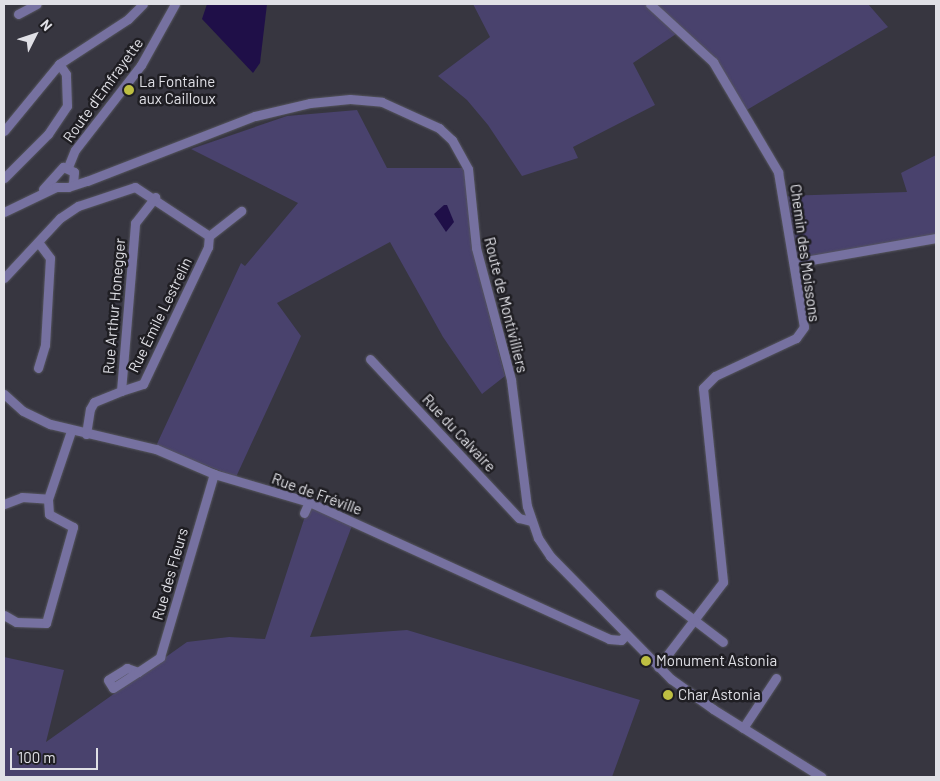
<!DOCTYPE html>
<html>
<head>
<meta charset="utf-8">
<style>
  body { margin:0 }
  #map { position:relative; width:940px; height:781px; overflow:hidden; background:#373640; font-family:Barlow,sans-serif }
  div>[style] { position:absolute }
  .green>* { inset:0; background:#49426d }
  .water>* { inset:0; background:#1f0f48 }
  .roads { filter:drop-shadow(0 0 1px #55555e) drop-shadow(0 0 1px #55555e) }
  .minor>* { height:9px; margin:-4.5px; padding:0 4.5px; transform-origin:4.5px; border-radius:4.5px; background:#7671a0 }
  .dots>* { width:14px; height:14px; translate:-50% -50%; box-sizing:border-box; border:2px solid #1f1e23; border-radius:50% }
  span { translate:-50% -50%; white-space:nowrap; text-align:center; line-height:1.15; -webkit-text-stroke:5px #1f1e23; paint-order:stroke }
  .poi-label { font-size:15px; color:#e0e0e6 }
  .left { translate:0 -50%; text-align:left }
  .street-label { font-size:15px; color:#e0e0e6 }
  .frame { position:absolute; inset:0; border:5px solid #e0e0e6; pointer-events:none }
  .north { position:absolute; left:10px; top:10px; width:50px; height:50px; -webkit-text-stroke:4px #1f1e23; paint-order:stroke; rotate:49deg; font-size:14px; font-weight:700; line-height:20px; text-align:center; color:#e0e0e6 }
  .north::after { content:''; display:block; margin:auto; width:18px; height:22px; background:#e0e0e6; clip-path:polygon(50% 0,100% 100%,50% 72%,0 100%) }
  .scale { position:absolute; left:10px; top:748px; width:88px; height:22px; box-sizing:border-box; border:2px solid #e0e0e6; border-top:0; padding-left:6px; font-size:15px; line-height:18px; white-space:nowrap; color:#e0e0e6; -webkit-text-stroke:4px #1f1e23; paint-order:stroke }
</style>
</head>
<body>
<div id="map">
  <div class="green">
    <div style="clip-path:polygon(473px 4px,868px 4px,888px 27px,745px 111px,710px 60px,679px 32px,633px 63px,655px 105px,573px 147px,578px 158px,522px 176px,488px 125px,467px 100px,438px 76px,490px 37px)"></div>
    <div style="clip-path:polygon(357px 110px,387px 168px,464px 168px,468px 186px,471px 245px,505px 376px,482px 394px,443px 337px,390px 242px,277px 303px,301px 336px,236px 477px,156px 446px,241px 263px,245px 266px,298px 203px,191px 149px,287px 116px)"></div>
    <div style="clip-path:polygon(936px 155px,936px 235px,791px 262px,783px 196px,907px 192px,901px 173px)"></div>
    <div style="clip-path:polygon(309px 504px,353px 523px,310px 637px,407px 630px,640px 700px,612px 777px,4px 777px,4px 657px,64px 670px,46px 742px,187px 642px,229px 637px,265px 639px)"></div>
  </div>
  <div class="water">
    <div style="clip-path:polygon(207px 4px,267px 4px,260px 63px,253px 73px,202px 19px)"></div>
    <div style="clip-path:polygon(444px 205px,447px 205px,454px 222px,446px 232px,434px 214px)"></div>
  </div>
  <div class="roads">
    <div class="minor">
      <div style="left:650px;top:4px;width:86px;rotate:42.6deg"></div>
      <div style="left:713px;top:62px;width:128px;rotate:59.4deg"></div>
      <div style="left:778px;top:172px;width:157px;rotate:80.5deg"></div>
      <div style="left:804px;top:327px;width:14px;rotate:126deg"></div>
      <div style="left:796px;top:338px;width:89px;rotate:154.9deg"></div>
      <div style="left:715px;top:376px;width:17px;rotate:135deg"></div>
      <div style="left:703px;top:388px;width:195px;rotate:84.1deg"></div>
      <div style="left:723px;top:582px;width:107px;rotate:127.4deg"></div>
      <div style="left:18px;top:14px;width:21px;rotate:-28deg"></div>
      <div style="left:4px;top:131px;width:87px;rotate:-50.6deg"></div>
      <div style="left:59px;top:64px;width:82px;rotate:-33.1deg"></div>
      <div style="left:128px;top:19px;width:21px;rotate:-45deg"></div>
      <div style="left:68px;top:167px;width:18px;rotate:-68deg"></div>
      <div style="left:75px;top:150px;width:108px;rotate:-52.2deg"></div>
      <div style="left:141px;top:65px;width:70px;rotate:-60.9deg"></div>
      <div style="left:4px;top:178px;width:62px;rotate:-45deg"></div>
      <div style="left:48px;top:134px;width:34px;rotate:-56deg"></div>
      <div style="left:67px;top:106px;width:32px;rotate:-92deg"></div>
      <div style="left:66px;top:74px;width:12px;rotate:-125deg"></div>
      <div style="left:43px;top:189px;width:30px;rotate:-48deg"></div>
      <div style="left:63px;top:167px;width:12px;rotate:24deg"></div>
      <div style="left:74px;top:172px;width:12px;rotate:95deg"></div>
      <div style="left:4px;top:212px;width:58px;rotate:-25.7deg"></div>
      <div style="left:56px;top:187px;width:12px"></div>
      <div style="left:68px;top:187px;width:20px;rotate:-18deg"></div>
      <div style="left:87px;top:181px;width:180px;rotate:-21.2deg"></div>
      <div style="left:255px;top:116px;width:57px;rotate:-13.3deg"></div>
      <div style="left:310px;top:103px;width:40px;rotate:-5.7deg"></div>
      <div style="left:350px;top:99px;width:32px;rotate:5deg"></div>
      <div style="left:382px;top:102px;width:63px;rotate:24.5deg"></div>
      <div style="left:439px;top:128px;width:18px;rotate:43deg"></div>
      <div style="left:452px;top:140px;width:33px;rotate:61deg"></div>
      <div style="left:468px;top:169px;width:79px;rotate:84.2deg"></div>
      <div style="left:476px;top:248px;width:137px;rotate:75.1deg"></div>
      <div style="left:511px;top:380px;width:127px;rotate:82.8deg"></div>
      <div style="left:527px;top:506px;width:34px;rotate:71deg"></div>
      <div style="left:538px;top:538px;width:22px;rotate:56deg"></div>
      <div style="left:550px;top:556px;width:173px;rotate:45.5deg"></div>
      <div style="left:671px;top:679px;width:52px;rotate:35.5deg"></div>
      <div style="left:713px;top:709px;width:128px;rotate:32deg"></div>
      <div style="left:38px;top:242px;width:20px;rotate:53deg"></div>
      <div style="left:50px;top:258px;width:87px;rotate:93.3deg"></div>
      <div style="left:45px;top:345px;width:24px;rotate:107deg"></div>
      <div style="left:794px;top:263px;width:144px;rotate:-10deg"></div>
      <div style="left:4px;top:278px;width:82px;rotate:-47deg"></div>
      <div style="left:60px;top:218px;width:22px;rotate:-34deg"></div>
      <div style="left:78px;top:206px;width:60px;rotate:-18.4deg"></div>
      <div style="left:135px;top:187px;width:89px;rotate:33.5deg"></div>
      <div style="left:209px;top:236px;width:41px;rotate:-38deg"></div>
      <div style="left:370px;top:359px;width:218px;rotate:46.9deg"></div>
      <div style="left:519px;top:518px;width:12px;rotate:14deg"></div>
      <div style="left:121px;top:391px;width:23px;rotate:-18deg"></div>
      <div style="left:143px;top:384px;width:152px;rotate:-64.6deg"></div>
      <div style="left:208px;top:247px;width:11px;rotate:-85deg"></div>
      <div style="left:4px;top:394px;width:25px;rotate:42deg"></div>
      <div style="left:23px;top:411px;width:30px;rotate:26deg"></div>
      <div style="left:50px;top:424px;width:109px;rotate:13.3deg"></div>
      <div style="left:156px;top:449px;width:63px;rotate:23.3deg"></div>
      <div style="left:214px;top:474px;width:99px;rotate:16.4deg"></div>
      <div style="left:309px;top:502px;width:330px;rotate:24.5deg"></div>
      <div style="left:609px;top:639px;width:12px;rotate:5deg"></div>
      <div style="left:621px;top:640px;width:7px;rotate:-45deg"></div>
      <div style="left:86px;top:434px;width:25px;rotate:-81deg"></div>
      <div style="left:90px;top:409px;width:8px;rotate:-60deg"></div>
      <div style="left:94px;top:402px;width:29px;rotate:-22deg"></div>
      <div style="left:121px;top:391px;width:169px;rotate:-85.2deg"></div>
      <div style="left:135px;top:223px;width:33px;rotate:-52deg"></div>
      <div style="left:4px;top:504px;width:19px;rotate:-21deg"></div>
      <div style="left:22px;top:497px;width:26px;rotate:4deg"></div>
      <div style="left:304px;top:513px;width:12px;rotate:-66deg"></div>
      <div style="left:660px;top:594px;width:79px;rotate:37.3deg"></div>
      <div style="left:4px;top:615px;width:14px;rotate:30deg"></div>
      <div style="left:16px;top:622px;width:30px;rotate:2deg"></div>
      <div style="left:46px;top:623px;width:100px;rotate:-74.3deg"></div>
      <div style="left:73px;top:527px;width:27px;rotate:-152deg"></div>
      <div style="left:49px;top:514px;width:15px;rotate:-94deg"></div>
      <div style="left:48px;top:499px;width:72px;rotate:-71.3deg"></div>
      <div style="left:138px;top:672px;width:12px;rotate:-160deg"></div>
      <div style="left:127px;top:668px;width:22px;rotate:148deg"></div>
      <div style="left:108px;top:680px;width:9px;rotate:58deg"></div>
      <div style="left:113px;top:688px;width:30px;rotate:-33deg"></div>
      <div style="left:138px;top:672px;width:27px;rotate:-34deg"></div>
      <div style="left:160px;top:657px;width:191px;rotate:-73.6deg"></div>
      <div style="left:743px;top:728px;width:60px;rotate:-56.6deg"></div>
    </div>
  </div>
  <div class="dots">
    <div style="left:129px;top:90px;background:#bebf42"></div>
    <div style="left:646px;top:661px;background:#bebf42"></div>
    <div style="left:668px;top:695px;background:#bebf42"></div>
  </div>
  <div class="poi-label">
    <span class="left" style="left:139px;top:90px">La Fontaine<br>aux Cailloux</span>
    <span class="left" style="left:656px;top:661px">Monument Astonia</span>
    <span class="left" style="left:678px;top:695px">Char Astonia</span>
  </div>
  <div class="street-label">
    <span style="left:103px;top:90px;rotate:-54deg">Route d'Emfrayette</span>
    <span style="left:805px;top:253px;rotate:82deg">Chemin des Moissons</span>
    <span style="left:506px;top:305px;rotate:76deg">Route de Montivilliers</span>
    <span style="left:114px;top:306px;rotate:-85deg">Rue Arthur Honegger</span>
    <span style="left:160px;top:315px;rotate:-64deg">Rue Émile Lestrelin</span>
    <span style="left:459px;top:433px;rotate:47deg">Rue du Calvaire</span>
    <span style="left:317px;top:494px;rotate:20deg">Rue de Fréville</span>
    <span style="left:170px;top:574px;rotate:-74deg">Rue des Fleurs</span>
  </div>
  <div class="frame"></div>
  <div class="north">N</div>
  <div class="scale">100 m</div>
</div>
</body>
</html>
